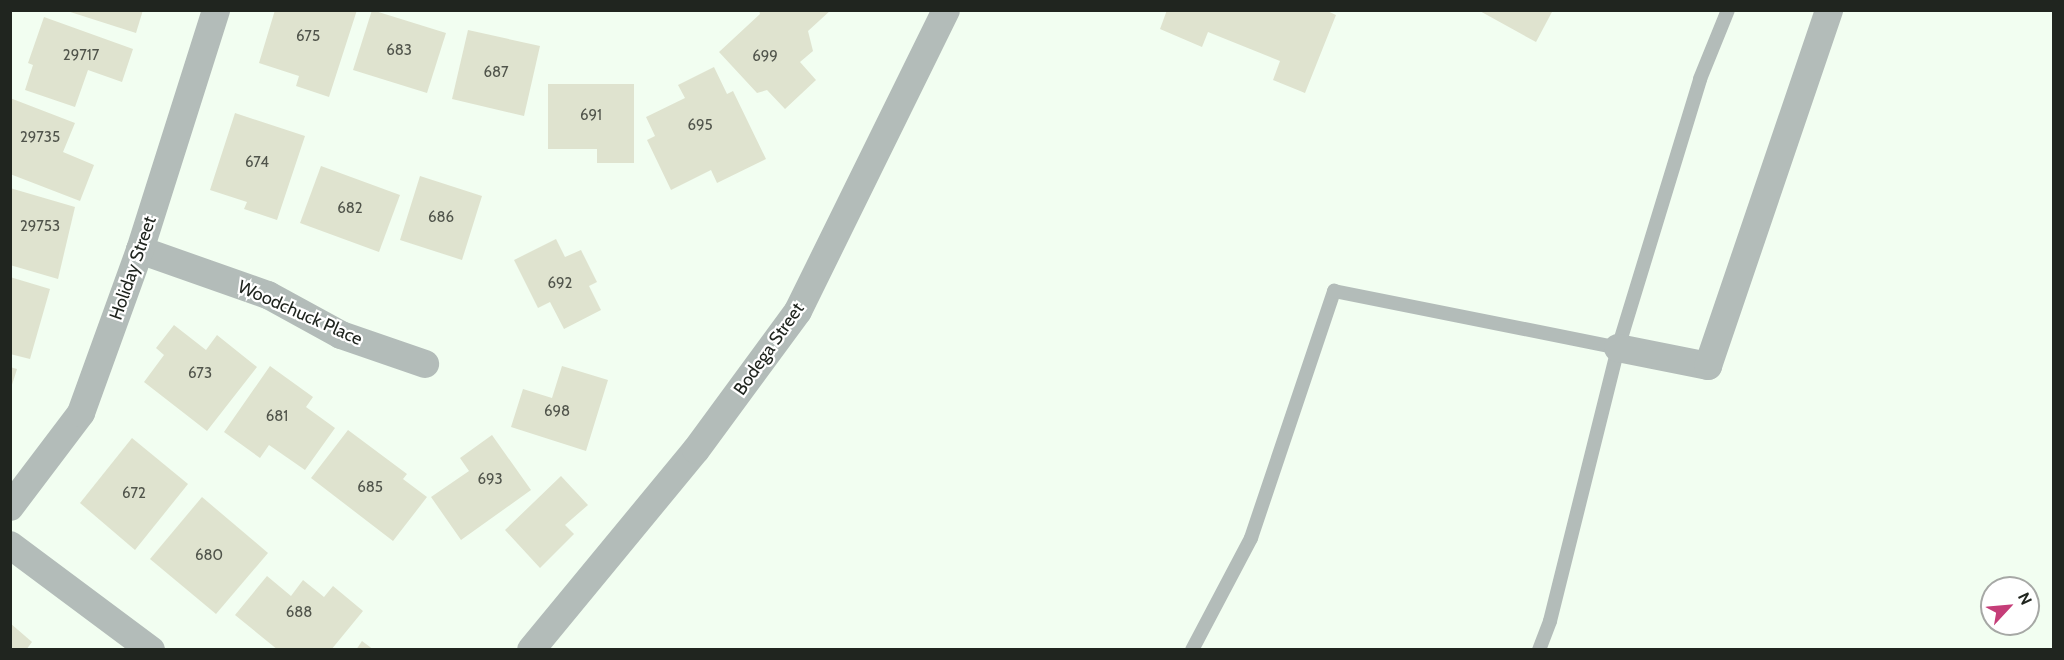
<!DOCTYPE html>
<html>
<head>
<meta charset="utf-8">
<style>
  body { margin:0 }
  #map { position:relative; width:2064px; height:660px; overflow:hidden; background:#f2fef1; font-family:Cabin,sans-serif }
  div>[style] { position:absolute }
  .building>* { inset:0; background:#dfe3cf }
  .service>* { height:14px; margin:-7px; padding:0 7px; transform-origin:7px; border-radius:7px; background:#b3bcb9 }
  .minor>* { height:28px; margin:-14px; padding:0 14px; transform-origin:14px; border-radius:14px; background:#b3bcb9 }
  span { translate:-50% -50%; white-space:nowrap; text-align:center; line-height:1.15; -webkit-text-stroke:4.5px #fff; paint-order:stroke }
  .number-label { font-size:15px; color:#50544b }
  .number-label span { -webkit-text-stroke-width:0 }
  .street-label { font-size:18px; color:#20251f }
  .frame { position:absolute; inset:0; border:12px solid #20251f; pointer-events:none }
  .north { position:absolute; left:1980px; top:576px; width:60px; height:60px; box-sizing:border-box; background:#fff; border:2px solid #a6a8a5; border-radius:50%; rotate:64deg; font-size:16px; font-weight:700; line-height:24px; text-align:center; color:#20251f }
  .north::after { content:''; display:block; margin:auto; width:21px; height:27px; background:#c53d78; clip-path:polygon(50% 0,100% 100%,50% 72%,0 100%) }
</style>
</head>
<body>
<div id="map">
  <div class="building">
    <div style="clip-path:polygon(64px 10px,143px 10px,136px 33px)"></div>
    <div style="clip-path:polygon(275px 10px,357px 10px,329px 97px,296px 86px,299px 76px,259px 63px)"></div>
    <div style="clip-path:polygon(372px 10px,446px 33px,427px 93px,353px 70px)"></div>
    <div style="clip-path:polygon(759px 10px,831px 10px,808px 31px,813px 51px,800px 62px,816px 80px,785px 109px,767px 90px,757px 93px,719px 52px,760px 14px)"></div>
    <div style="clip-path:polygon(1167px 10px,1325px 10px,1336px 15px,1305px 93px,1273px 80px,1280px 61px,1208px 32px,1202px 47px,1160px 29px)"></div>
    <div style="clip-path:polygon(1478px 10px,1553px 10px,1536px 42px)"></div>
    <div style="clip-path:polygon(44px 17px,133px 49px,122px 82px,88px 70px,75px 107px,25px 90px,33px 65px,28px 63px)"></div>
    <div style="clip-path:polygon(468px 30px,540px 46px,524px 116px,452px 99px)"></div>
    <div style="clip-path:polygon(714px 67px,727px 94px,733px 91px,766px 159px,717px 183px,711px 170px,671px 190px,647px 140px,655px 136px,646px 117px,685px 98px,678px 85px)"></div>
    <div style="clip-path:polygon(548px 84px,634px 84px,634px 163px,597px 163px,597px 149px,548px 149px)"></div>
    <div style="clip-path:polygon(10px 98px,75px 123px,63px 152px,94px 165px,80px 201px,10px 174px)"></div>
    <div style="clip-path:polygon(235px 113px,305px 136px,277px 220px,244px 209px,247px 202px,210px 190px)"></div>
    <div style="clip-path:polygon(321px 166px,400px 195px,379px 252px,300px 223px)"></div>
    <div style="clip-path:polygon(420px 176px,482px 196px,462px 260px,400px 240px)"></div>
    <div style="clip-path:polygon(10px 188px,75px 207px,58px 279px,10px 265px)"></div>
    <div style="clip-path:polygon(556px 239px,565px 257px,581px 250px,597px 282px,589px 286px,601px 310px,564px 329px,550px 302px,538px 308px,514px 260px)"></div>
    <div style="clip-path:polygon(10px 277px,50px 289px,30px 359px,10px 354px)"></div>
    <div style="clip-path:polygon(174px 325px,206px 350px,217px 335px,257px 367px,207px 431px,144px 382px,164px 355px,156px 348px)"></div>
    <div style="clip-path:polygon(270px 366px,313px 397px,306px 407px,335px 428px,305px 470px,269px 445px,260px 458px,224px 432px)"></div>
    <div style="clip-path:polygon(562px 366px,608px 380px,586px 451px,511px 427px,523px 389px,552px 398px)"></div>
    <div style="clip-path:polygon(10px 367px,17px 369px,11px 388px,10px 388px)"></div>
    <div style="clip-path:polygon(348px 430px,407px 474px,403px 479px,427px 497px,393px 541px,311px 478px)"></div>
    <div style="clip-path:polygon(492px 435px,531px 490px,461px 540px,431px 497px,469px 471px,460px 458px)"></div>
    <div style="clip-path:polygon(132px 438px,188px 484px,135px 550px,80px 503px)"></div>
    <div style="clip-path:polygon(561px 476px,588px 505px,565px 525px,574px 534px,540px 568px,505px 530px)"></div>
    <div style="clip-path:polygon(202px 497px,268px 553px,216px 614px,150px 559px)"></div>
    <div style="clip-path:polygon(267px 576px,291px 596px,303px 580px,324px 597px,333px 586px,363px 611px,331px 650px,278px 650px,235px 615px)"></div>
    <div style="clip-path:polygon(10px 623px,32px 642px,26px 650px,10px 650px)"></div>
    <div style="clip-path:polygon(362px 641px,374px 650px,356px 650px)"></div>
  </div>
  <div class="service">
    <div style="left:1192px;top:650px;width:127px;rotate:-62.2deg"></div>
    <div style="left:1251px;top:538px;width:261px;rotate:-71.4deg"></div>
    <div style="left:1334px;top:291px;width:290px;rotate:11.3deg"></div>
    <div style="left:1539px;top:650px;width:31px;rotate:-69deg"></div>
    <div style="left:1550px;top:621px;width:281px;rotate:-76deg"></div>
    <div style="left:1618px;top:348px;width:281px;rotate:-73deg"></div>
    <div style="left:1700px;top:79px;width:74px;rotate:-67.9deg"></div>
  </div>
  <div class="minor">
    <div style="left:140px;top:250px;width:136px;rotate:19.4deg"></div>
    <div style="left:268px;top:295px;width:83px;rotate:28.7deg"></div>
    <div style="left:341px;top:335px;width:89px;rotate:19deg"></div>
    <div style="left:1618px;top:348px;width:92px;rotate:11.3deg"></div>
    <div style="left:1708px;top:366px;width:376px;rotate:-71.2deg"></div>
    <div style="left:10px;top:507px;width:118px;rotate:-52.9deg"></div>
    <div style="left:81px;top:413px;width:173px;rotate:-70.1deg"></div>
    <div style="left:140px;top:250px;width:252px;rotate:-72.4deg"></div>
    <div style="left:10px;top:545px;width:176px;rotate:36.7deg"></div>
    <div style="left:531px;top:650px;width:259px;rotate:-50.5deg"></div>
    <div style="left:696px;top:450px;width:172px;rotate:-53.7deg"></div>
    <div style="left:798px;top:311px;width:335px;rotate:-63.8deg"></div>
  </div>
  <div class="number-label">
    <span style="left:308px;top:37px">675</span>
    <span style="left:399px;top:51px">683</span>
    <span style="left:81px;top:56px">29717</span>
    <span style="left:765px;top:57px">699</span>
    <span style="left:496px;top:73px">687</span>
    <span style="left:591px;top:116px">691</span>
    <span style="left:700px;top:126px">695</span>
    <span style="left:40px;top:138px">29735</span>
    <span style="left:257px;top:163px">674</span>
    <span style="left:350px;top:209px">682</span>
    <span style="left:441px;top:218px">686</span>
    <span style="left:40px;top:227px">29753</span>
    <span style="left:560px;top:284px">692</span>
    <span style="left:200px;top:374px">673</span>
    <span style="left:557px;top:412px">698</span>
    <span style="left:277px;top:417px">681</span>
    <span style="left:490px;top:480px">693</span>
    <span style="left:370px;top:488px">685</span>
    <span style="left:134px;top:494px">672</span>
    <span style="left:209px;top:556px">680</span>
    <span style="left:299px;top:613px">688</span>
  </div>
  <div class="street-label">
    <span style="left:133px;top:268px;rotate:-71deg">Holiday Street</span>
    <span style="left:300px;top:313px;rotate:24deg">Woodchuck Place</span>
    <span style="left:769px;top:349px;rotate:-55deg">Bodega Street</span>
  </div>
  <div class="frame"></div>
  <div class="north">N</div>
</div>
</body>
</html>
